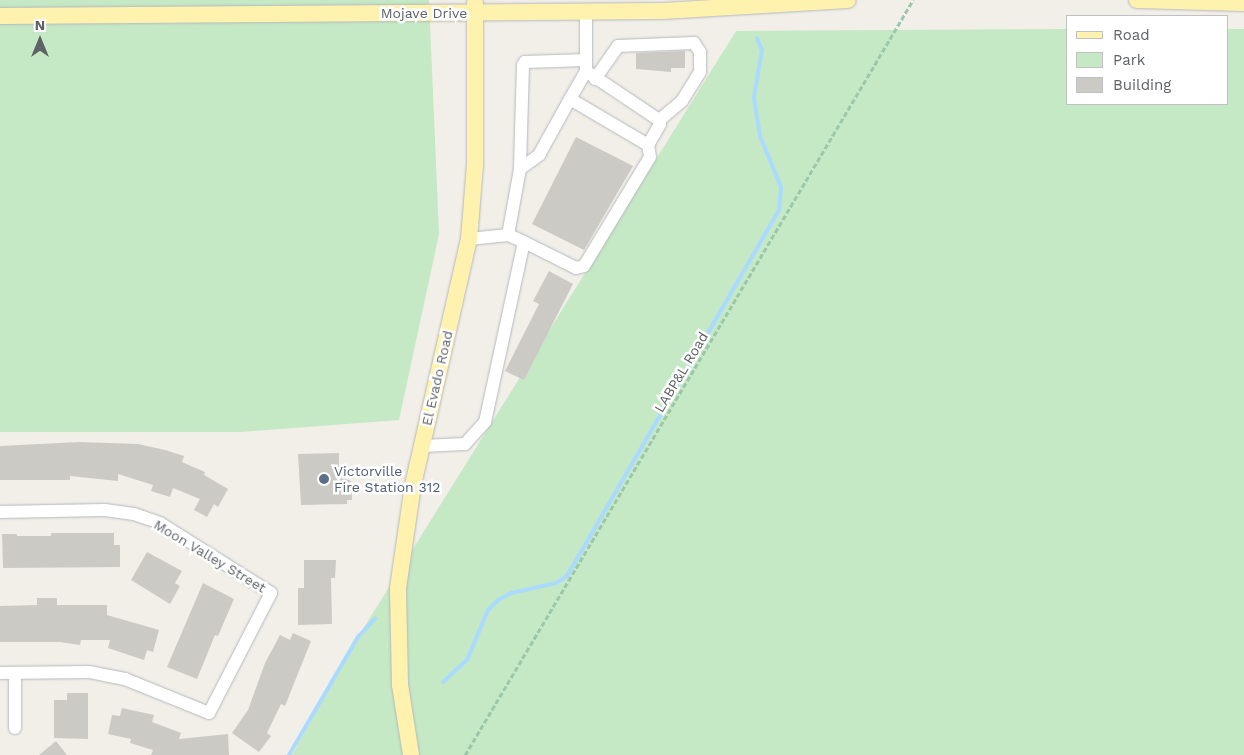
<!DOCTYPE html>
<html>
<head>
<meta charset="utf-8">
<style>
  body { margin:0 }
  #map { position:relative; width:1244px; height:755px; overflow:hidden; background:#f1efe8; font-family:"Work Sans",sans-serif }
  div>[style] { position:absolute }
  .green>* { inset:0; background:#c5e8c5 }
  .stream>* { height:4px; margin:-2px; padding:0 2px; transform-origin:2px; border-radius:2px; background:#aadaff }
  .building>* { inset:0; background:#cccac5 }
  .path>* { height:2.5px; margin-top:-1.25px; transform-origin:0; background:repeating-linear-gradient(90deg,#9cc7a9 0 5px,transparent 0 7.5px) }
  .roads { filter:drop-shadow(0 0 1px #b5b8bc) drop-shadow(0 0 1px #b5b8bc) }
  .minor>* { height:12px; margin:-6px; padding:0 6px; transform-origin:6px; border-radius:6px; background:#fff }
  .major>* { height:16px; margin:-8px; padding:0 8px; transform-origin:8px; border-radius:8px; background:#fff2af }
  .dots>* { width:14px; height:14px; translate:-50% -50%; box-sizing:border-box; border:2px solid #fff; border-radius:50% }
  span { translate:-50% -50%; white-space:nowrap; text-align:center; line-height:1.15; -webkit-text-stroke:5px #fff; paint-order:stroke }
  .street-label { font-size:14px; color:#5f6368 }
  .service-label { font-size:14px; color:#4e5e75 }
  .left { translate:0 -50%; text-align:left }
  .legend { position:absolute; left:1066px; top:15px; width:162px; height:90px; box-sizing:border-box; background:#fff; border:1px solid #bfc1c3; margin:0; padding:6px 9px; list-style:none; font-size:15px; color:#5f6368 }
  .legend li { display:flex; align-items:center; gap:10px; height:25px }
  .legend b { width:25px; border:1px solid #bfc1c3 }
  .north { position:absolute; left:15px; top:15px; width:50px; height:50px; -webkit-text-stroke:4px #fff; paint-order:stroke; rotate:0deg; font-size:14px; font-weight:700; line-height:20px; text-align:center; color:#5f6368 }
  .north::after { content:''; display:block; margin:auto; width:18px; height:22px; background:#5f6368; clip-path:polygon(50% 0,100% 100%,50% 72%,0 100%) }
</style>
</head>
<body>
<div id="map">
  <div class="green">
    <div style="clip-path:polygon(0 0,429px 0,439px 234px,399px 420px,241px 432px,0 432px)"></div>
    <div style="clip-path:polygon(1068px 29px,1068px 104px,1228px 104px,1228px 29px,1244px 29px,1244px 755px,292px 755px,358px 637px,736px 31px)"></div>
  </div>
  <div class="stream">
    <div style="left:443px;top:682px;width:33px;rotate:-43deg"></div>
    <div style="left:467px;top:660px;width:54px;rotate:-67.2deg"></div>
    <div style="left:488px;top:610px;width:14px;rotate:-45deg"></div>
    <div style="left:498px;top:600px;width:15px;rotate:-28deg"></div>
    <div style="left:511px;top:593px;width:46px;rotate:-12.5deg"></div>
    <div style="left:556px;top:583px;width:13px;rotate:-32deg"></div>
    <div style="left:567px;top:576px;width:423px;rotate:-59.9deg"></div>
    <div style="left:779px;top:210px;width:23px;rotate:-85deg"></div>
    <div style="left:781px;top:187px;width:55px;rotate:-112.4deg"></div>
    <div style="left:760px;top:136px;width:39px;rotate:-99deg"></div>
    <div style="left:754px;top:97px;width:48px;rotate:-80.3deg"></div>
    <div style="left:762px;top:50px;width:13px;rotate:-113deg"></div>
    <div style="left:289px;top:755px;width:137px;rotate:-59.7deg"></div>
    <div style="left:358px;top:637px;width:25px;rotate:-47deg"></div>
  </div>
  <div class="building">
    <div style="clip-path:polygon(685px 51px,685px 68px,671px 68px,671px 72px,636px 69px,636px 53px)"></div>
    <div style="clip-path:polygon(576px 137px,633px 166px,584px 250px,532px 224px)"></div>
    <div style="clip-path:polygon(549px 271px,573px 284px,524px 380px,505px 371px,539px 304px,533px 301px)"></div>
    <div style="clip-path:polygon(79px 442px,138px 444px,165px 450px,184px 456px,182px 462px,205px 472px,204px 475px,228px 489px,218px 507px,214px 504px,207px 517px,194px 510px,200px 499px,173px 488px,170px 497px,151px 491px,153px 485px,118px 474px,118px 481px,70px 476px,70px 480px,0 480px,0 446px)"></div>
    <div style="clip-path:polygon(339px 453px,339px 476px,351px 481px,352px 500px,347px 500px,347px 504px,301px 505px,298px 454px)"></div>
    <div style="clip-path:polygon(51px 533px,114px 533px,114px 545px,120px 545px,120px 567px,3px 568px,2px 534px,17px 534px,17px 536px,51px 536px)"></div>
    <div style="clip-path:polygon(147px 552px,182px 571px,175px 583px,180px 586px,170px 604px,131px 580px)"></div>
    <div style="clip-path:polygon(304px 560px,336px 560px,335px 578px,331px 578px,332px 624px,298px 625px,298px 588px,304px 588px)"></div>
    <div style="clip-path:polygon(203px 583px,234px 599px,218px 636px,215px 635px,197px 679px,167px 667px)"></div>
    <div style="clip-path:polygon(37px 598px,57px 598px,57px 605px,107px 605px,107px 615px,159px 630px,153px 652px,147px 650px,144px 660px,108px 648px,110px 640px,81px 640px,80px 645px,60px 642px,0 642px,0 606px,37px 605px)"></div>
    <div style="clip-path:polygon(293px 633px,311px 641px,285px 706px,281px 704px,267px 733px,271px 736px,259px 752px,232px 733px,248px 710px,265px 663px,280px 635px,290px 640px)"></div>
    <div style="clip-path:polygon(67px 693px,88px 693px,88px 739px,54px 738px,54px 700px,67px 700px)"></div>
    <div style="clip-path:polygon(122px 708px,154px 715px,152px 722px,181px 733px,179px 739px,228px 734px,229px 755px,151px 755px,153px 750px,130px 743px,131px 739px,108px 734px,112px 715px,120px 716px)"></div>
    <div style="clip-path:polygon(56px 741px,67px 755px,39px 755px)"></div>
  </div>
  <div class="path">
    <div style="left:465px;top:755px;width:878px;rotate:-59.32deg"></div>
  </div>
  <div class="roads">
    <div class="minor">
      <div style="left:586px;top:60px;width:61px;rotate:178.1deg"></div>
      <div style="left:525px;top:62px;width:4px;rotate:124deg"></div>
      <div style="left:523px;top:65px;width:104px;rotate:91.7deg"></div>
      <div style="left:520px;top:169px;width:24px;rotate:-36deg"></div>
      <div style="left:539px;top:155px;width:64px;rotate:-61deg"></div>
      <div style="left:570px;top:99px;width:91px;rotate:30.5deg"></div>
      <div style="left:648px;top:145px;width:24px;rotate:-60deg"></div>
      <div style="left:660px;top:124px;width:4px;rotate:-104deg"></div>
      <div style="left:659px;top:120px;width:88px;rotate:-146.1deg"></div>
      <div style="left:586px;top:71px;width:59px;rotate:-90deg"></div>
      <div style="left:595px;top:79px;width:40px;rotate:-55.1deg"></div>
      <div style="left:618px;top:46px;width:76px;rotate:-2.3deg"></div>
      <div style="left:694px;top:43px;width:11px;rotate:56deg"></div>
      <div style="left:700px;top:52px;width:20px;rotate:90deg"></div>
      <div style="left:700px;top:72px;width:34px;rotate:122deg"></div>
      <div style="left:682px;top:101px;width:30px;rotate:140deg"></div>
      <div style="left:570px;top:99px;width:32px;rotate:-60deg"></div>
      <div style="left:508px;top:235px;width:67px;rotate:-79.7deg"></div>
      <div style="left:524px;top:242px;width:58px;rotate:26.6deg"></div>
      <div style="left:576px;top:268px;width:8px;rotate:-14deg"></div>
      <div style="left:584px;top:266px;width:127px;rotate:-58.8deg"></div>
      <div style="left:650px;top:157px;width:12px;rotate:-99deg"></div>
      <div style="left:422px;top:446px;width:43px;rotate:-2.7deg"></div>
      <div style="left:465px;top:444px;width:30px;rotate:-48deg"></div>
      <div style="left:485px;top:422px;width:184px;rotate:-77.8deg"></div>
      <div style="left:524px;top:242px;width:17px;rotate:-156deg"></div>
      <div style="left:508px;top:235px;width:39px;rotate:174deg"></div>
      <div style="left:0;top:512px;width:105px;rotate:-1.1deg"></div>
      <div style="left:105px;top:510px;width:29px;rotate:8deg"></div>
      <div style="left:134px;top:514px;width:28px;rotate:19deg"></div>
      <div style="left:160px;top:523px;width:131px;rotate:32.2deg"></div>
      <div style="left:271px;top:593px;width:135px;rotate:117.3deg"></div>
      <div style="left:209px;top:713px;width:91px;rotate:-158deg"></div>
      <div style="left:125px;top:679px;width:37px;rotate:-169deg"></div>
      <div style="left:89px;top:672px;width:89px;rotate:179.4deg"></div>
      <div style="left:15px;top:728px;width:55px;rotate:-90deg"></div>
    </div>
    <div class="major">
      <div style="left:1137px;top:0;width:107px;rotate:1.6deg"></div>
      <div style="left:0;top:16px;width:663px;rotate:-0.43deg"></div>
      <div style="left:663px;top:11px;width:185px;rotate:-3.4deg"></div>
      <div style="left:411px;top:755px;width:71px;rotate:-98.9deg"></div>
      <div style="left:400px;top:685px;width:97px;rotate:-91.2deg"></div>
      <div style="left:398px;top:588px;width:104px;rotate:-81.7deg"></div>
      <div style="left:413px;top:485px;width:252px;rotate:-77.2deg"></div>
      <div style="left:469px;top:239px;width:75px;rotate:-85.4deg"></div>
      <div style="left:475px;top:164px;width:161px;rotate:-90deg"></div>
    </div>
  </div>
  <div class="dots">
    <div style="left:324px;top:479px;background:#5c6f8a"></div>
  </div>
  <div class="street-label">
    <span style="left:424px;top:13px">Mojave Drive</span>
    <span style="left:681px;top:372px;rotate:-59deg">LABP&amp;L Road</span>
    <span style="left:437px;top:378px;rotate:-77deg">El Evado Road</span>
    <span style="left:210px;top:556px;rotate:31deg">Moon Valley Street</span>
  </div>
  <div class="service-label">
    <span class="left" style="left:334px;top:479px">Victorville<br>Fire Station 312</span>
  </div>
  <ul class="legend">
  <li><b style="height:6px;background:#fff2af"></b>Road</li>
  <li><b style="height:14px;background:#c5e8c5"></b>Park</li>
  <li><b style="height:14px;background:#cccac5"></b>Building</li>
  </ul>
  <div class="north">N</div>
</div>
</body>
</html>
